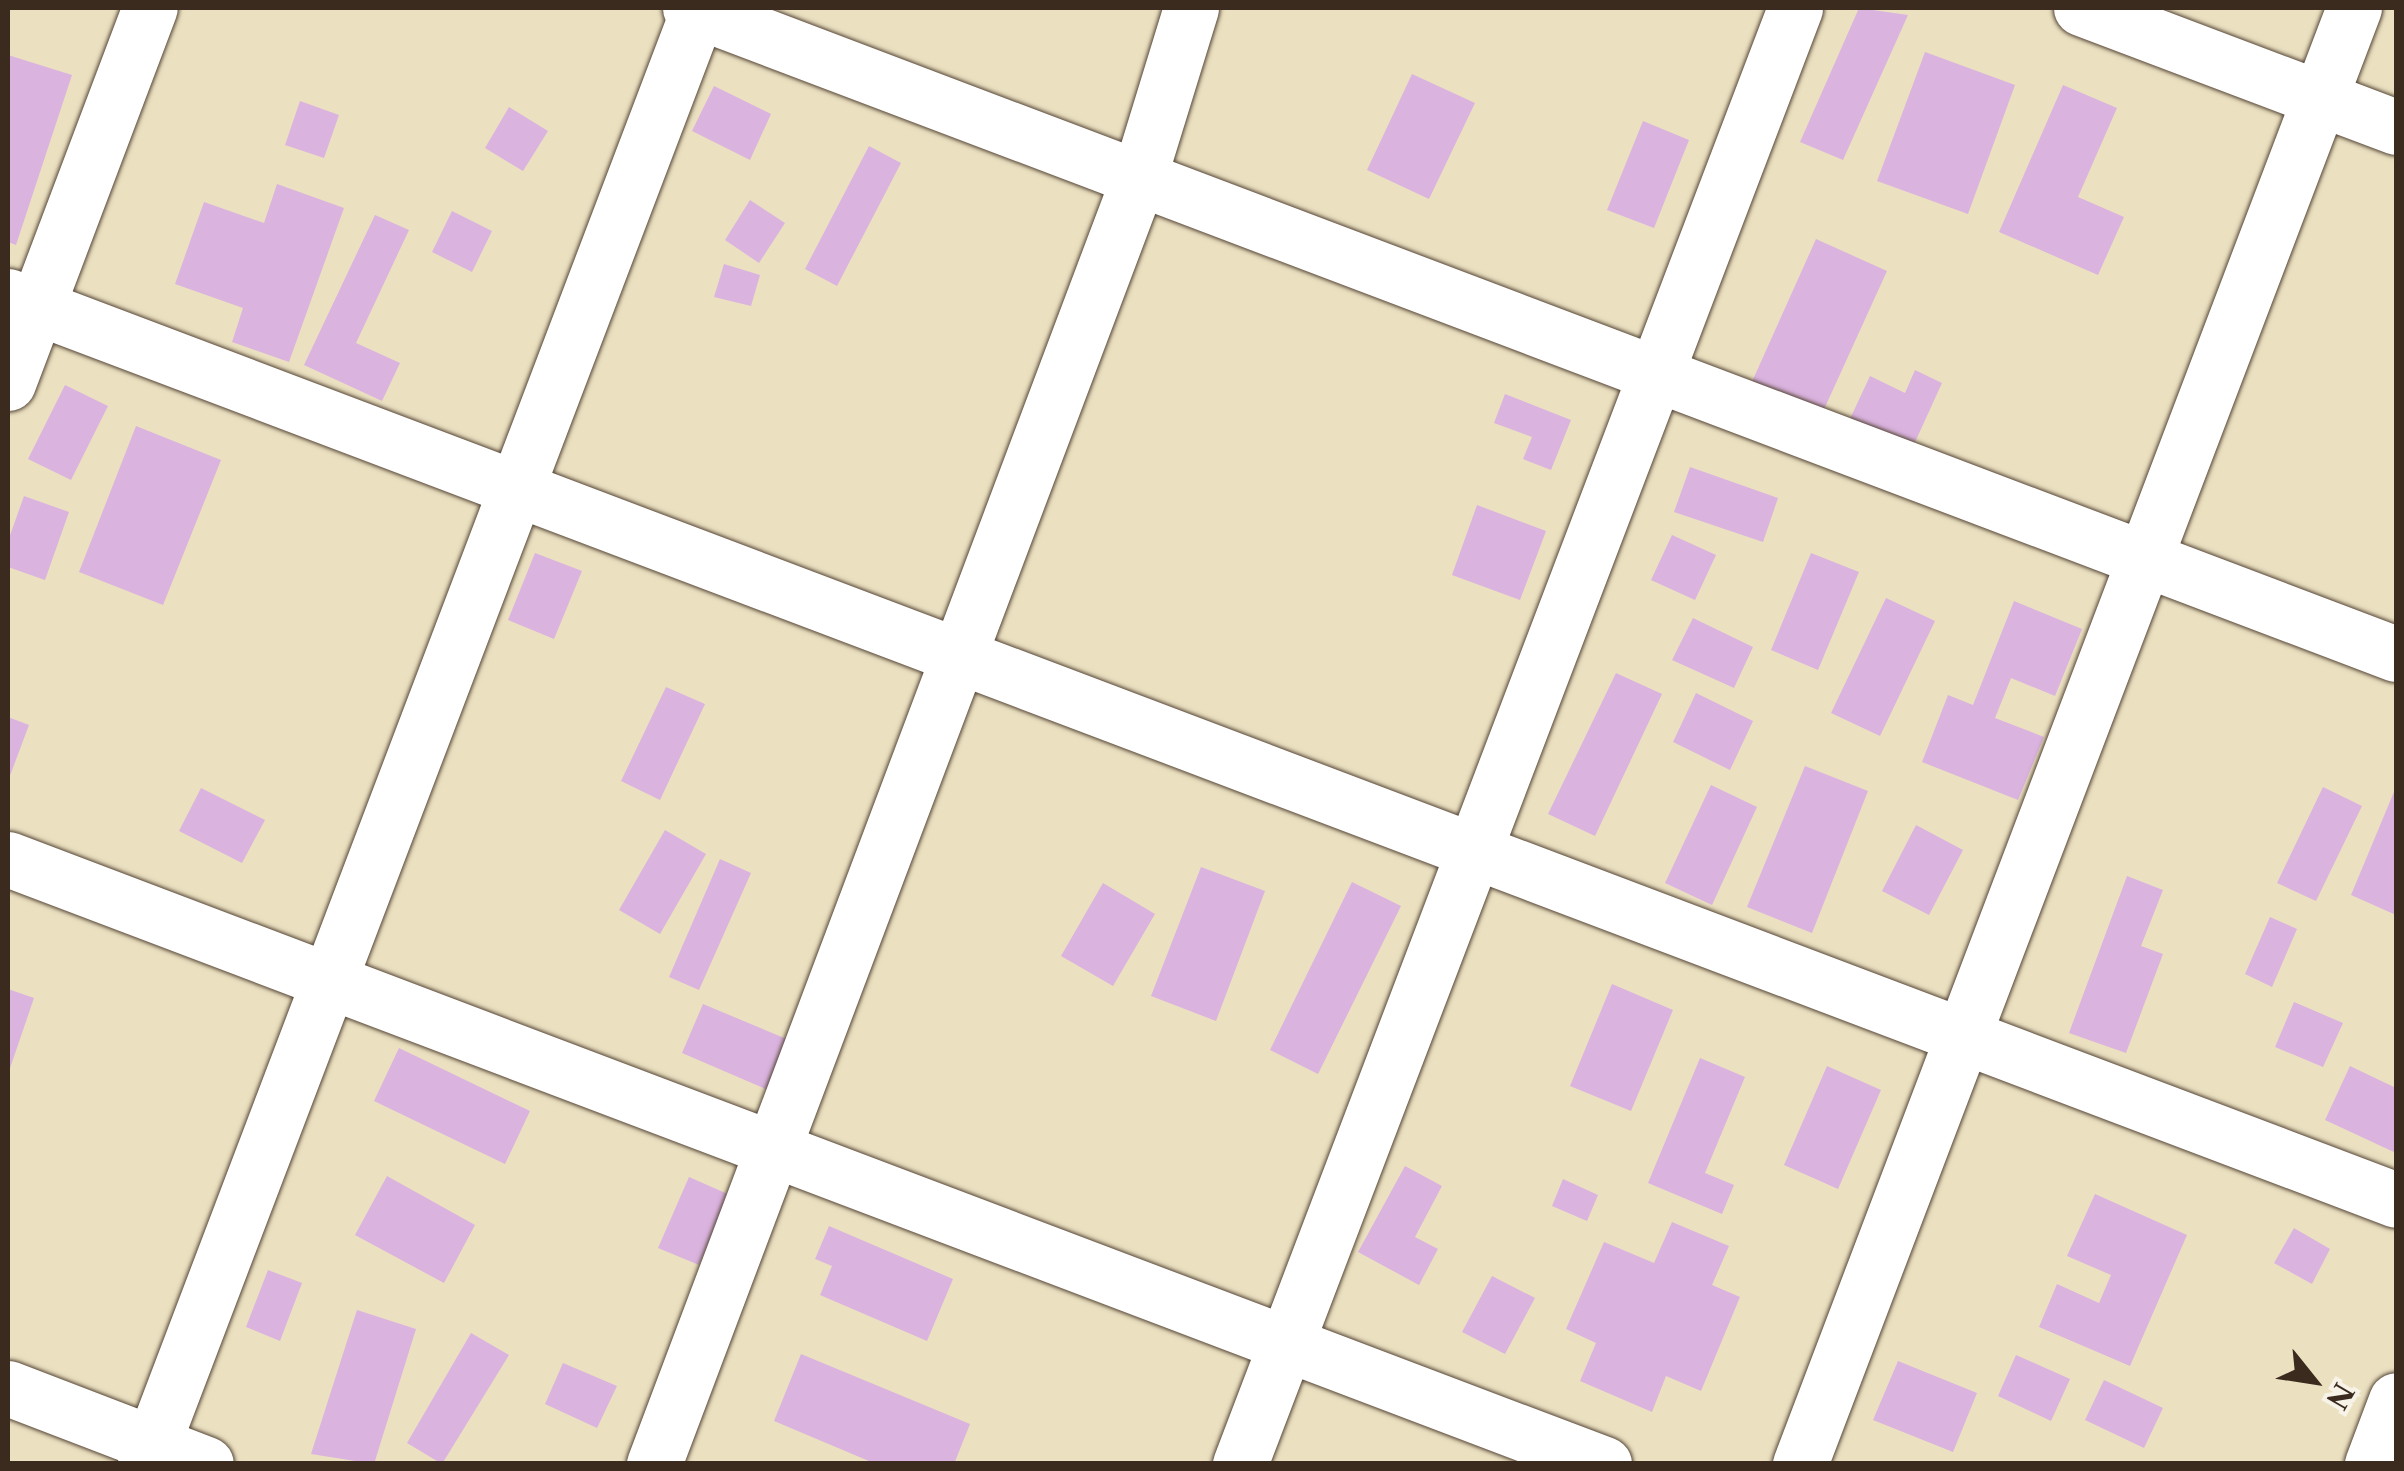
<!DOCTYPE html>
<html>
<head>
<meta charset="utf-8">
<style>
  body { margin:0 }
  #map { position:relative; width:2404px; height:1471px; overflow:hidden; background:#ebe1c1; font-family:"Libre Caslon Text",serif }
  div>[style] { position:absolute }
  .building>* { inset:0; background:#dab3df }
  .roads { filter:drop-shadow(0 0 2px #554536) drop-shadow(0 0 2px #554536) }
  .minor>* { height:55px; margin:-27.5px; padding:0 27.5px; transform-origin:27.5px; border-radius:27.5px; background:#fff }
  span { translate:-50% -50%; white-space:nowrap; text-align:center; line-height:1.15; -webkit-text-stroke:10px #f7f3e8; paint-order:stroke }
  .frame { position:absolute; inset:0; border:10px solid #3b2a1e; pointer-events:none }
  .north { position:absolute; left:2264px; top:1331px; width:100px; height:100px; -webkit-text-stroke:8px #f7f3e8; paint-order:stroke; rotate:120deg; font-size:28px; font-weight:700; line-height:40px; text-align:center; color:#3b2a1e }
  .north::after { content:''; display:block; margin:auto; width:35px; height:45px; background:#3b2a1e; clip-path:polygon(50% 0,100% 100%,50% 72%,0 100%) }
</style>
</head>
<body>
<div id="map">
  <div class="building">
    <div style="clip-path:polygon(1859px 8px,1908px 15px,1843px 160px,1800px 142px)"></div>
    <div style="clip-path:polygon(1925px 52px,2015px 85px,1968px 214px,1877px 181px)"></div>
    <div style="clip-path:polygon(8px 55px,72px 75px,16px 245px,8px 242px)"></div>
    <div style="clip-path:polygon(1412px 74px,1475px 103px,1429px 199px,1367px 170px)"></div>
    <div style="clip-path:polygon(2063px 85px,2117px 108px,2078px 197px,2124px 217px,2098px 275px,1999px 232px)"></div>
    <div style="clip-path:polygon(714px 86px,771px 114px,750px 160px,692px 131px)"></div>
    <div style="clip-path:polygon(300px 101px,339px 115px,324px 158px,285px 145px)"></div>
    <div style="clip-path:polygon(509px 107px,548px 131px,523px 171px,485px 148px)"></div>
    <div style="clip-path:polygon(1643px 121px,1689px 140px,1654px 228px,1607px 210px)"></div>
    <div style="clip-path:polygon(869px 146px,901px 163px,837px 286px,805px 269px)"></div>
    <div style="clip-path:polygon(277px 184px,344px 208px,289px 362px,232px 342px,243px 308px,175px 284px,204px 202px,264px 223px)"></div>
    <div style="clip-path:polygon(750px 200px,785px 223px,759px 263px,725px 240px)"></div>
    <div style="clip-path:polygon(452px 211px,492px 231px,472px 272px,432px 252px)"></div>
    <div style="clip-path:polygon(375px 215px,409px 230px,356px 343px,400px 363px,382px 401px,304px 365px)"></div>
    <div style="clip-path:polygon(1816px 239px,1887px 271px,1821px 416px,1751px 384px)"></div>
    <div style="clip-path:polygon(724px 264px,760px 275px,751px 306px,714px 297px)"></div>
    <div style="clip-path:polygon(1915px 370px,1942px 383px,1911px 451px,1849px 421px,1870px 376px,1905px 393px)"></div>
    <div style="clip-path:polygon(65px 385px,108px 406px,71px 480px,28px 459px)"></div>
    <div style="clip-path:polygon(1505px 394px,1571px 420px,1551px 470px,1523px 459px,1532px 437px,1494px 423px)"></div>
    <div style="clip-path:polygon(136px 426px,221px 460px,163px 605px,79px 572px)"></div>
    <div style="clip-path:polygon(1690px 467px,1778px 498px,1763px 542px,1674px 512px)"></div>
    <div style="clip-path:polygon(24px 496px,69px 512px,45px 580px,8px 567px,8px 541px)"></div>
    <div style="clip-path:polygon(1477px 505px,1546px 531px,1520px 600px,1452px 575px)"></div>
    <div style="clip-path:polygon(1672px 535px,1716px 555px,1695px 600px,1651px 580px)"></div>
    <div style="clip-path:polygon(535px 553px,582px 571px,554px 639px,508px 620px)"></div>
    <div style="clip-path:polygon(1811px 553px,1859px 572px,1818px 670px,1771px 650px)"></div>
    <div style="clip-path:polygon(1886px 598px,1935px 621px,1880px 736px,1831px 713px)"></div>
    <div style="clip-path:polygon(2014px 601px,2082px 629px,2055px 696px,2011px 678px,1995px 718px,2044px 737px,2018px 800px,1922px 762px,1948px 695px,1973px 705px)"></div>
    <div style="clip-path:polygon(1693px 618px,1753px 647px,1734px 688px,1672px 660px)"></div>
    <div style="clip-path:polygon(1616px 673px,1662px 694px,1595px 836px,1548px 814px)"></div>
    <div style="clip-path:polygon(666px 687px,705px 704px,660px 800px,621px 781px)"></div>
    <div style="clip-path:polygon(1696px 693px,1753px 721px,1730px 770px,1673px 742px)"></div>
    <div style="clip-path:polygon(8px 717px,29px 725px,8px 781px)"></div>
    <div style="clip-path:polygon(1805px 766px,1868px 791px,1812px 933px,1747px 907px)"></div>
    <div style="clip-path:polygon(1711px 785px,1757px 807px,1712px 905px,1665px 883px)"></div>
    <div style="clip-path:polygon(2323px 787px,2362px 806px,2316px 901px,2277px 883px)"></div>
    <div style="clip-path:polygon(2396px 787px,2396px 915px,2351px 895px)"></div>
    <div style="clip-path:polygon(201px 788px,265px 820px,242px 863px,179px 831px)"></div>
    <div style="clip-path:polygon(1916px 825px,1963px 850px,1929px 915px,1882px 891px)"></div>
    <div style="clip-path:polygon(665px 830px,706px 854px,660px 934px,619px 910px)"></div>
    <div style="clip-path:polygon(720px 859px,751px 873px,699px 990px,669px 977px)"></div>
    <div style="clip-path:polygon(1201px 867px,1265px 891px,1216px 1021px,1151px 996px)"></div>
    <div style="clip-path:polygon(2127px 876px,2163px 890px,2141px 946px,2163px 954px,2126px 1053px,2069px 1033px)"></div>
    <div style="clip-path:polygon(1352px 882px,1401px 906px,1318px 1074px,1270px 1050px)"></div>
    <div style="clip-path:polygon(1103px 883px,1155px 914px,1113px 986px,1061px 956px)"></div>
    <div style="clip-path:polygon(2270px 917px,2297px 929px,2272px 987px,2245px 974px)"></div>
    <div style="clip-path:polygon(1612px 984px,1673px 1010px,1631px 1111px,1570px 1086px)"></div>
    <div style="clip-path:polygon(8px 989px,34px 998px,8px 1074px)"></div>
    <div style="clip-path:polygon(2294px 1002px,2343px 1023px,2323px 1067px,2275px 1047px)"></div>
    <div style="clip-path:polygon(703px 1004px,789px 1040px,768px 1090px,682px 1053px)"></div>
    <div style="clip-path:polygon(399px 1048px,530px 1111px,505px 1164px,374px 1101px)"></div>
    <div style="clip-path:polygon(1700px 1058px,1745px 1077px,1705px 1173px,1734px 1185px,1722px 1214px,1648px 1183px)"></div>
    <div style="clip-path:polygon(1827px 1066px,1881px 1090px,1838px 1189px,1784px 1165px)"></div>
    <div style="clip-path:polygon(2350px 1066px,2396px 1088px,2396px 1153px,2325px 1120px)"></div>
    <div style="clip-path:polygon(1405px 1166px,1442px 1186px,1415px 1237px,1438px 1249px,1419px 1285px,1358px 1252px)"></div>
    <div style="clip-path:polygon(387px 1176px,475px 1225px,444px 1283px,355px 1235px)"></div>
    <div style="clip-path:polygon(689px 1177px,730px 1195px,699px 1265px,658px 1248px)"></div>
    <div style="clip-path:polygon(1563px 1179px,1598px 1195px,1587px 1221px,1552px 1206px)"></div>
    <div style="clip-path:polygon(2095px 1194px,2187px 1235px,2130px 1366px,2039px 1327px,2057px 1284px,2099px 1303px,2111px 1275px,2067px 1256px)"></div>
    <div style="clip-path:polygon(1672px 1222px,1729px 1246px,1712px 1285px,1740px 1297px,1701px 1391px,1666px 1376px,1652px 1412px,1580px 1381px,1596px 1343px,1566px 1329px,1604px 1242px,1654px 1263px)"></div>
    <div style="clip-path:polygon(829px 1226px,953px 1279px,927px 1341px,820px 1295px,832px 1266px,815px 1259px)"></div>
    <div style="clip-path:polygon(2294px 1228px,2330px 1249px,2312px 1284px,2274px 1263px)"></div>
    <div style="clip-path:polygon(268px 1270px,302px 1283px,280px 1341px,246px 1327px)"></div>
    <div style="clip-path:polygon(1492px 1276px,1535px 1298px,1505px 1354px,1462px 1332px)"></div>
    <div style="clip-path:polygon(357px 1310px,416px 1329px,374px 1464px,311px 1454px)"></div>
    <div style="clip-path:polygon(471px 1333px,509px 1355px,442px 1464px,407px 1443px)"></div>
    <div style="clip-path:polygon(801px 1354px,970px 1424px,954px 1464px,876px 1464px,774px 1421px)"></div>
    <div style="clip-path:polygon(2016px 1355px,2070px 1379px,2051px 1421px,1998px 1396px)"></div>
    <div style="clip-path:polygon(1898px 1361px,1977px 1393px,1953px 1452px,1873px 1420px)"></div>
    <div style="clip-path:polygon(563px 1363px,617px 1386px,597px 1428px,545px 1404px)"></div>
    <div style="clip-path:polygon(2104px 1380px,2163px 1408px,2144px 1448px,2085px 1420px)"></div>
  </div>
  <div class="roads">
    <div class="minor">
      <div style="left:690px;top:8px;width:1824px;rotate:20.74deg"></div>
      <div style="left:2081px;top:8px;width:337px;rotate:20.7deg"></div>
      <div style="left:8px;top:296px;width:2553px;rotate:20.73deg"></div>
      <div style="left:8px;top:383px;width:401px;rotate:-69.3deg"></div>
      <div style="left:8px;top:859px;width:1707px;rotate:20.76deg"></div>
      <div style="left:8px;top:1388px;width:212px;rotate:21deg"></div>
      <div style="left:145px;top:1464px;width:1558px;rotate:-69.17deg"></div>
      <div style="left:654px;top:1464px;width:1375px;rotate:-69.35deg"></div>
      <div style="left:1139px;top:177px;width:177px;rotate:-72.9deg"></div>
      <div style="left:1240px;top:1464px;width:1558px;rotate:-69.13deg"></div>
      <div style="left:1800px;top:1464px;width:1558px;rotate:-69.17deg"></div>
      <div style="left:2372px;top:1464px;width:68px;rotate:-69.4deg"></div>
    </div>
  </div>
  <div class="frame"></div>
  <div class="north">N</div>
</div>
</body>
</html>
